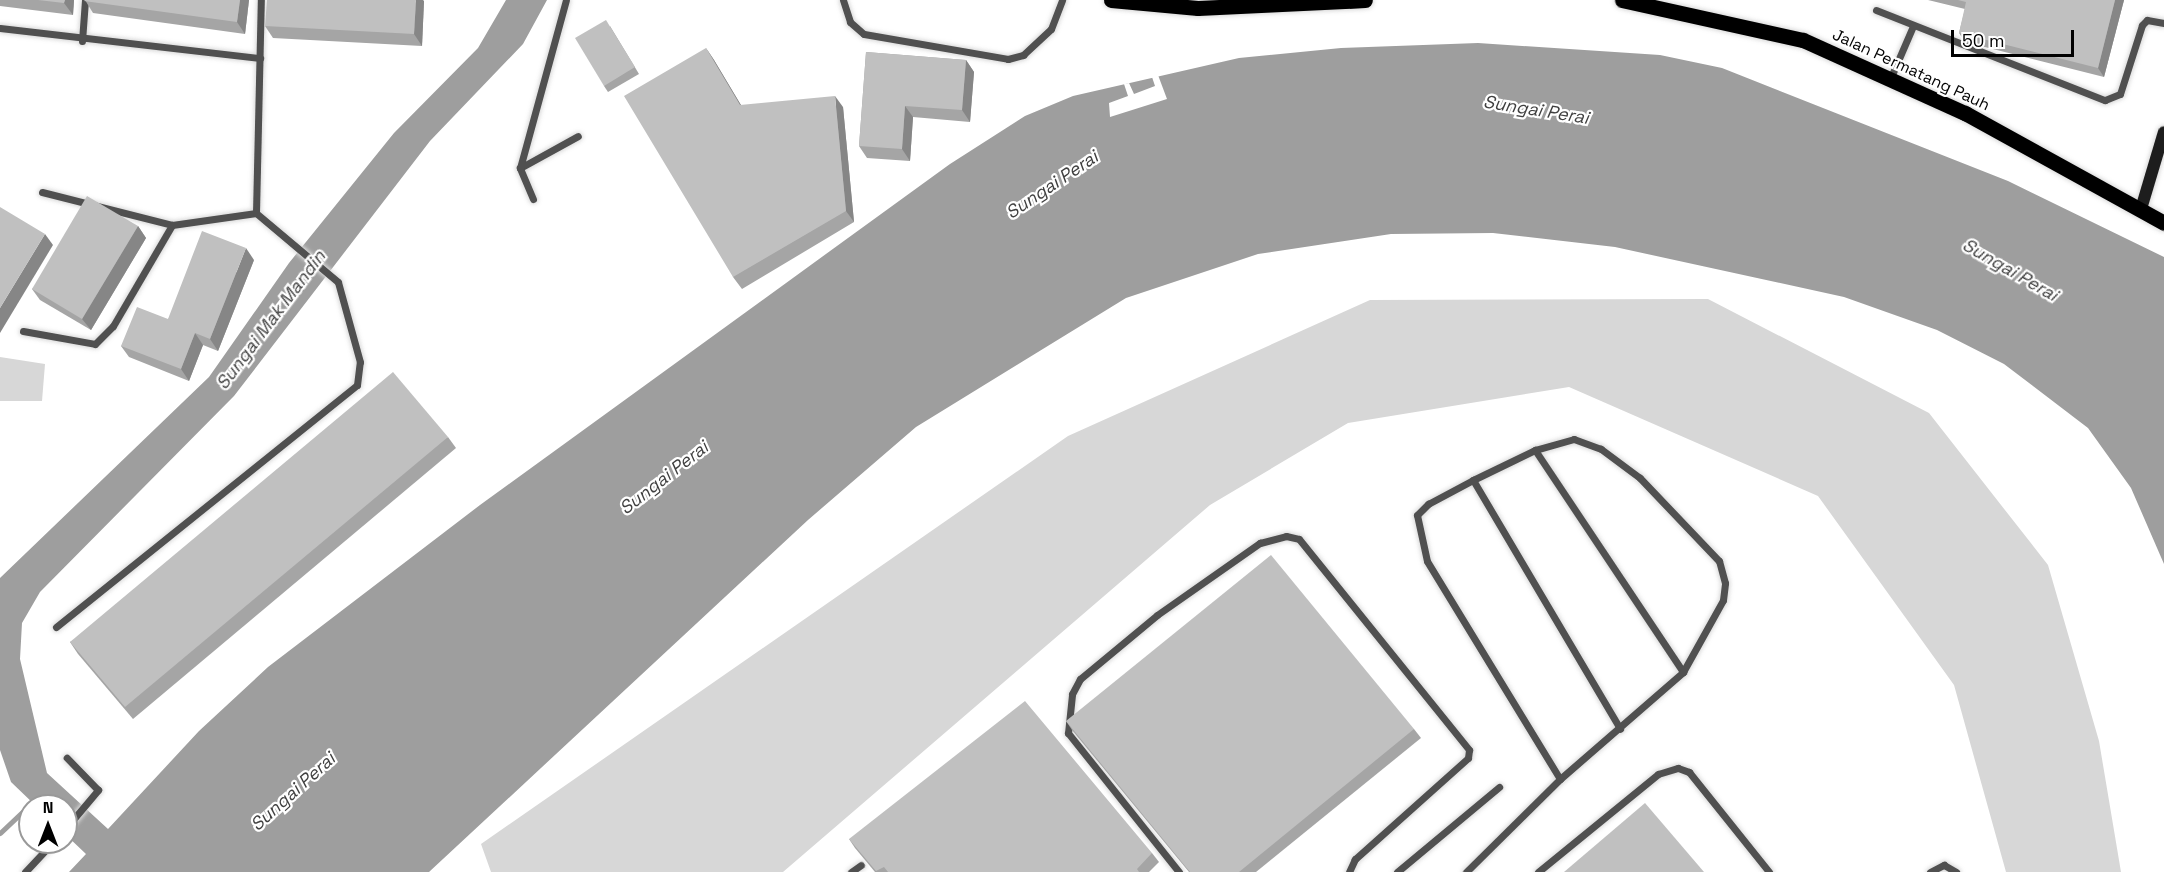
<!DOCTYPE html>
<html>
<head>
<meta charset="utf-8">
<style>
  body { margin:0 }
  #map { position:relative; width:2164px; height:872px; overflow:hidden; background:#fff; font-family:"Space Grotesk",sans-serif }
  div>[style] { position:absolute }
  .green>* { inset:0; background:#d7d7d7 }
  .water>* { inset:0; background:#9e9e9e }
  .pier>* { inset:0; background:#fff }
  .stream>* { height:5px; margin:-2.5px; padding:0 2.5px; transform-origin:2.5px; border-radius:2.5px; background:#9e9e9e }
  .roads { filter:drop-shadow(0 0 2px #dbdbdb) drop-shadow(0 0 2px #dbdbdb) }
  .lane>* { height:7px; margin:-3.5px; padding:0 3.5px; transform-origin:3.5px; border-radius:3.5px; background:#505050 }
  .secondary>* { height:12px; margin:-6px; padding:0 6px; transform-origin:6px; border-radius:6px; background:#1d1d1d }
  .primary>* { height:15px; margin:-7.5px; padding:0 7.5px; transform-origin:7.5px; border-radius:7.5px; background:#000 }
  .wall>* { inset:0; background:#a5a5a5 }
  .shaded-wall>* { inset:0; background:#868686 }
  .building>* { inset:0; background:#c0c0c0 }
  span { translate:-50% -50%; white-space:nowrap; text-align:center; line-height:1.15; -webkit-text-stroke:4.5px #fff; paint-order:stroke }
  .street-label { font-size:16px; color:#000 }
  .water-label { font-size:18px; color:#3f3f3f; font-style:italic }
  .north { position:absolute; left:18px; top:794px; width:60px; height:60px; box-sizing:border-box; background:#fff; border:2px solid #999; border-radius:50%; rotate:0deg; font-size:16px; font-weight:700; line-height:24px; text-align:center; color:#000 }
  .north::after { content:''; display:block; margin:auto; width:21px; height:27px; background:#000; clip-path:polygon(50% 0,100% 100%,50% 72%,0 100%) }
  .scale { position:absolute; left:1951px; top:30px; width:123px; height:27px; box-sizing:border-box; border:3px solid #000; border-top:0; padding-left:8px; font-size:18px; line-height:21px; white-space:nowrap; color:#000; -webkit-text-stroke:4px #fff; paint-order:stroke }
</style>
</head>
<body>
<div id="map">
  <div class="green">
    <div style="clip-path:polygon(1708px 299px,1929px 413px,2048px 565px,2099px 741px,2121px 872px,2006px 872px,1954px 685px,1818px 496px,1569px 387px,1348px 423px,1210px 505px,783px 872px,491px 872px,481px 844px,1068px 436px,1370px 300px)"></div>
    <div style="clip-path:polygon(0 357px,45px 364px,42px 401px,0 401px)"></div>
  </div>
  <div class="water">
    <div style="clip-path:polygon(506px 0,547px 0,523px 44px,430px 141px,234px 396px,40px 592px,22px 623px,20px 659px,47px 773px,108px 829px,199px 731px,268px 667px,480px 505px,950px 164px,1025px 116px,1073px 96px,1239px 58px,1341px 48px,1478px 43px,1660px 55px,1722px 68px,2008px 181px,2164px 257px,2164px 564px,2131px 488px,2088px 428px,2004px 364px,1937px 330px,1844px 297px,1615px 247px,1493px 233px,1391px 234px,1258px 254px,1126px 298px,916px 427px,808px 520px,429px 872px,69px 872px,86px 854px,66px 835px,66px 806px,36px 806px,11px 782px,0 750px,0 578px,209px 377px,289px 263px,394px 133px,478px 48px)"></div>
  </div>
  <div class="pier">
    <div style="clip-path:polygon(1158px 75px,1167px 99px,1110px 117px,1109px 103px,1128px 96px,1124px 84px,1129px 83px,1134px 94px,1155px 86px,1152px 77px)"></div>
  </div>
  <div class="stream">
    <div style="left:0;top:833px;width:50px;rotate:-43.4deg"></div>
  </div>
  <div class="roads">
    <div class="lane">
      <div style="left:843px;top:0;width:23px;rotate:72deg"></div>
      <div style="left:850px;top:22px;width:18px;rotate:41deg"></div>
      <div style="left:864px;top:34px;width:146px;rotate:9.8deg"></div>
      <div style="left:1008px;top:59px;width:16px;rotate:-15deg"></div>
      <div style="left:1023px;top:55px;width:38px;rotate:-43deg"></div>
      <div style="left:1051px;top:29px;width:31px;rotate:-69deg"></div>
      <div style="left:1876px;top:10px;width:246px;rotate:21.5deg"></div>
      <div style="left:2105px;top:100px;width:16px;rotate:-22deg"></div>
      <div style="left:2120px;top:94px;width:72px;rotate:-72.3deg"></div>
      <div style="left:2142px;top:25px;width:7px;rotate:-45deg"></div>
      <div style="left:2147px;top:20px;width:17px;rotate:10deg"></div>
      <div style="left:0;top:28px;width:262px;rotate:6.6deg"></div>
      <div style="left:82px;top:41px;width:41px;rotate:-85.8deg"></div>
      <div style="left:1891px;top:77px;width:56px;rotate:-66.7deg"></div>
      <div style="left:520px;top:168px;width:66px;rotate:-28.9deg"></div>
      <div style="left:42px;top:192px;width:134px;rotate:14.2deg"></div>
      <div style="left:172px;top:225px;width:85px;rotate:-8.1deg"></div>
      <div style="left:533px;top:199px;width:34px;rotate:-113deg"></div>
      <div style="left:520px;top:168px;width:174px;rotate:-74.7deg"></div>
      <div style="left:23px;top:331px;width:73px;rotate:10.2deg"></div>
      <div style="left:95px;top:344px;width:25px;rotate:-45deg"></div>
      <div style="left:113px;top:326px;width:117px;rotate:-59.7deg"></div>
      <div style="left:1473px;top:480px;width:69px;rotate:-25.8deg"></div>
      <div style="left:1535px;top:450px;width:267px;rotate:56.3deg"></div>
      <div style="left:56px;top:627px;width:386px;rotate:-38.8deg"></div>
      <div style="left:357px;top:385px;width:23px;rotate:-83deg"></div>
      <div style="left:360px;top:362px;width:83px;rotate:-105.4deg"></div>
      <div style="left:338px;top:282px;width:107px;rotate:-139.9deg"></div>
      <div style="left:256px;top:213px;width:213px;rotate:-88.7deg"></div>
      <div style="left:1560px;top:779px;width:255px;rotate:-121.4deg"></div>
      <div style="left:1427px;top:561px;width:47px;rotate:-102.3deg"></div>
      <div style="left:1417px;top:515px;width:16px;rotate:-45deg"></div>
      <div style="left:1428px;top:504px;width:51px;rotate:-28.1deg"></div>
      <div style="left:1473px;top:480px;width:289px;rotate:59.4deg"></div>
      <div style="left:66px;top:828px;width:50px;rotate:-49.9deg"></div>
      <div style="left:98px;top:790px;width:45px;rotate:-134.1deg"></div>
      <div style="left:25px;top:872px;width:41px;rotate:-47deg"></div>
      <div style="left:851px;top:872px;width:12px;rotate:-35deg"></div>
      <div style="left:1179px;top:872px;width:178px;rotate:-128.6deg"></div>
      <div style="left:1068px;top:733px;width:39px;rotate:-84deg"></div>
      <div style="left:1072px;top:694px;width:17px;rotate:-62deg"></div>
      <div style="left:1080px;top:679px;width:100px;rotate:-39.7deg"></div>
      <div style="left:1157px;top:615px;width:126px;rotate:-35deg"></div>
      <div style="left:1260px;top:543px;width:27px;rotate:-15deg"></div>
      <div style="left:1286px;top:536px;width:13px;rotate:13deg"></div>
      <div style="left:1299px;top:539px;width:271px;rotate:51.1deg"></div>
      <div style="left:1469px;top:750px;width:8px;rotate:97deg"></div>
      <div style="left:1468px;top:758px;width:152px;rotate:138.2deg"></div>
      <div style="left:1355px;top:859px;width:14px;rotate:115deg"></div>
      <div style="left:1397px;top:872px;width:133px;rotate:-39.8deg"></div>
      <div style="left:1466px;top:872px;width:132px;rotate:-44.7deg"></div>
      <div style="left:1560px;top:779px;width:163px;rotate:-41deg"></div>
      <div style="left:1683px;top:672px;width:82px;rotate:-60.9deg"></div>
      <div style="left:1723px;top:600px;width:17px;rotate:-83deg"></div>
      <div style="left:1725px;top:583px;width:23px;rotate:-105deg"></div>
      <div style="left:1719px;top:561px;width:115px;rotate:-133.6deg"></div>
      <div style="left:1640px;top:478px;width:49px;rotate:-143.4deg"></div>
      <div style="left:1601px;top:449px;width:29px;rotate:-160deg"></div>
      <div style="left:1574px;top:439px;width:41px;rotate:164.2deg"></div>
      <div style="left:1538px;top:872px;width:155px;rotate:-39.2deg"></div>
      <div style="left:1658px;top:774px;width:21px;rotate:-17deg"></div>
      <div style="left:1678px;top:768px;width:12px;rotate:20deg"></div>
      <div style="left:1689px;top:772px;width:128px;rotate:51.3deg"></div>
      <div style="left:1930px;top:872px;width:16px;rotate:-27deg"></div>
      <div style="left:1944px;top:865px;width:14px;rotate:30deg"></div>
    </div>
    <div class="secondary">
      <div style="left:2141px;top:209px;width:80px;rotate:-73.4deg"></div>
    </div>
    <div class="primary">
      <div style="left:1111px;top:0;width:87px;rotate:5.3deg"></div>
      <div style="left:1198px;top:8px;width:167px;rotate:-2.7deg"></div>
      <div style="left:1622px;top:0;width:185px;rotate:12.5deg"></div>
      <div style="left:1803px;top:40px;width:178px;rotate:24.3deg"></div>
      <div style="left:1965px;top:113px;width:227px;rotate:28.9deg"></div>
    </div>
  </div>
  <div class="wall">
    <div style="clip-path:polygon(0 0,74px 0,73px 15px,0 6px)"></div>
    <div style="clip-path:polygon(85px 0,249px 0,245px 34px,93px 13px)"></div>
    <div style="clip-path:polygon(1928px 0,2124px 0,2104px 77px,1965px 42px,1959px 33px,1965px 9px)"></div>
    <div style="clip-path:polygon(424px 1px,422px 46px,273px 38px,265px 26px)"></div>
    <div style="clip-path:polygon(610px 26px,639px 74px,608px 92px,604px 86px)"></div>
    <div style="clip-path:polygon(706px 48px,714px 60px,741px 105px,843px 107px,854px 222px,742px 289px,733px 277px)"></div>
    <div style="clip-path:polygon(866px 52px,966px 60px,974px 72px,970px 122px,913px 117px,910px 161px,867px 158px,859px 146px)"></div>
    <div style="clip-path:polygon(138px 226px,146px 238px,91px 330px,40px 300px,32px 289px)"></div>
    <div style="clip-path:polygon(254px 260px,218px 351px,203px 345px,189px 381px,129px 357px,121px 346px,168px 319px)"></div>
    <div style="clip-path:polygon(448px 437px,456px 448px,133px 719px,78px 654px,70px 642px)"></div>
    <div style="clip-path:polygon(1066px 721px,1414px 729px,1421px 738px,1256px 872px,1189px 872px,1072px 730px)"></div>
    <div style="clip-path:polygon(849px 839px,1152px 853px,1159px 862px,1149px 872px,875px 872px,855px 848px)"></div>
  </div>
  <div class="shaded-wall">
    <div style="clip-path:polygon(65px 0,74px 0,73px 15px,64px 3px)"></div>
    <div style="clip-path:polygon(240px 0,249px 0,245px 34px,237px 22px)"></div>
    <div style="clip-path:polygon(416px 0,423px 0,424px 1px,422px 46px,414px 34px)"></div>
    <div style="clip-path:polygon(2115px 0,2124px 0,2104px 77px,2098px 68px)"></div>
    <div style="clip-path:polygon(706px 48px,714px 60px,748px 117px,740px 105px)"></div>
    <div style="clip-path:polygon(966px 60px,974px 72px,970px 122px,962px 110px)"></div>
    <div style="clip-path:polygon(835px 96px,843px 107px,854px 222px,846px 211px)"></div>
    <div style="clip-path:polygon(905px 106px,913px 117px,910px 161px,902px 149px)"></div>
    <div style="clip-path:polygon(138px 226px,146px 238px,91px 330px,82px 319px)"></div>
    <div style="clip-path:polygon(45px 234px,53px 245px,0 333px,0 308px)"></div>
    <div style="clip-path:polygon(246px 248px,254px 260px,218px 351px,210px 339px)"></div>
    <div style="clip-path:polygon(195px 333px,203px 345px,189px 381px,181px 369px)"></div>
  </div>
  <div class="building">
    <div style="clip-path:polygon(38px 0,65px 0,64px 3px)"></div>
    <div style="clip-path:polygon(85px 0,240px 0,237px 22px,84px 1px)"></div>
    <div style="clip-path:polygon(267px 0,416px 0,414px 34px,265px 26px)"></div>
    <div style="clip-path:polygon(1958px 0,2115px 0,2098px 68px,1959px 33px,1966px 2px)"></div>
    <div style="clip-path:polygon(606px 20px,635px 67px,604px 86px,575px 38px)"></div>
    <div style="clip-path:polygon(706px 48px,740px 105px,835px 96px,846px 211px,733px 277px,624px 96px)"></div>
    <div style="clip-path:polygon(866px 52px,966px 60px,962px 110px,905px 106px,902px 149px,859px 146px)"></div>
    <div style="clip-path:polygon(87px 196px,138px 226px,82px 319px,32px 289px)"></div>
    <div style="clip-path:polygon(0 207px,45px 234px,0 308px)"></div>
    <div style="clip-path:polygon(202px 231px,246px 248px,210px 339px,195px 333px,181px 369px,121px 346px,137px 307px,168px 319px)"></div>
    <div style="clip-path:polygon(393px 372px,448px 437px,125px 707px,70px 642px)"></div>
    <div style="clip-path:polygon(1271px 555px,1414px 729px,1239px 872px,1190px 872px,1066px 721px)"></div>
    <div style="clip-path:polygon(1025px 701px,1152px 853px,1137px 869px,1139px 872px,888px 872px,884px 867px,876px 871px,849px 839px)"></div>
    <div style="clip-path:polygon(1645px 803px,1704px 872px,1564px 872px)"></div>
  </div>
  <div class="street-label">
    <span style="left:1911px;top:70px;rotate:25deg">Jalan Permatang Pauh</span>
  </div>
  <div class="water-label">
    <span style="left:1536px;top:110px;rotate:9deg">Sungai Perai</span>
    <span style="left:1052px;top:185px;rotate:-34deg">Sungai Perai</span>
    <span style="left:2010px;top:270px;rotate:30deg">Sungai Perai</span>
    <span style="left:271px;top:320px;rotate:-53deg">Sungai Mak Mandin</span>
    <span style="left:664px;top:478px;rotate:-38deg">Sungai Perai</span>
    <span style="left:293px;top:792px;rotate:-42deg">Sungai Perai</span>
  </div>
  <div class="north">N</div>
  <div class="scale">50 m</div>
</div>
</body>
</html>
